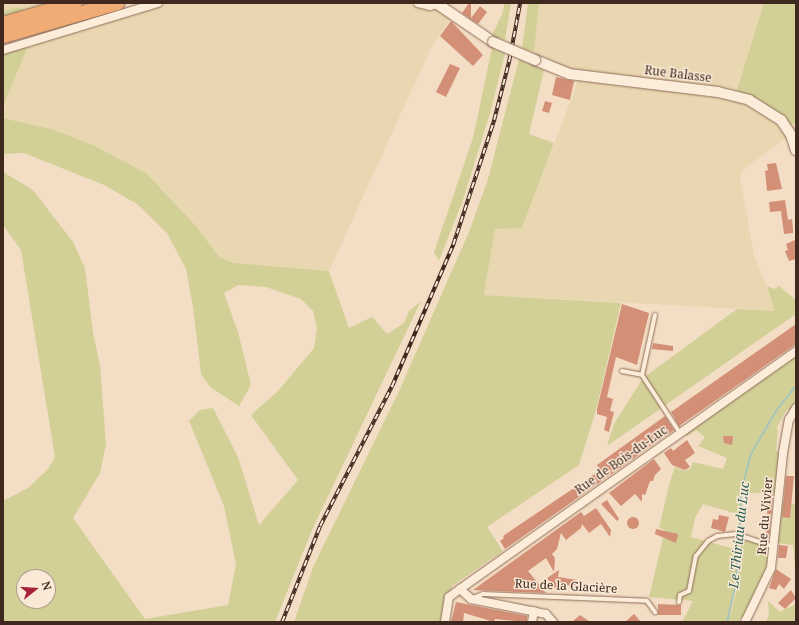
<!DOCTYPE html>
<html>
<head>
<meta charset="utf-8">
<style>
  body { margin:0 }
  #map { position:relative; width:799px; height:625px; overflow:hidden; background:#f3dec5; font-family:"Noto Serif",serif }
  div>[style] { position:absolute }
  .farmland>* { inset:0; background:#e9d7b1 }
  .green>* { inset:0; background:#d2d097 }
  .stream>* { height:2px; margin:-1px; padding:0 1px; transform-origin:1px; border-radius:1px; background:#a7c6b8 }
  .building>* { inset:0; background:#d48f77 }
  .round { border-radius:50% }
  .roads { filter:drop-shadow(0 0 1px #906d59) drop-shadow(0 0 1px #906d59) }
  .service>* { height:4px; margin:-2px; padding:0 2px; transform-origin:2px; border-radius:2px; background:#fcecda }
  .minor>* { height:8px; margin:-4px; padding:0 4px; transform-origin:4px; border-radius:4px; background:#fcecda }
  .tertiary>* { height:10px; margin:-5px; padding:0 5px; transform-origin:5px; border-radius:5px; background:#fcecda }
  .trunk>* { height:14px; margin:-7px; padding:0 7px; transform-origin:7px; border-radius:7px; background:#f0ac74 }
  .rail>* { height:3.5px; margin-top:-1.75px; transform-origin:0; background:repeating-linear-gradient(90deg,#f9e9d6 0 6px,#3f291e 0 12px); box-sizing:border-box; border-block:1px solid #3f291e }
  .bridges { filter:drop-shadow(0 0 1px #906d59) drop-shadow(0 0 1px #906d59) }
  .tertiary-bridge>* { height:10px; margin:-5px; padding:0 5px; transform-origin:5px; border-radius:5px; background:#fcecda }
  span { translate:-50% -50%; white-space:nowrap; text-align:center; line-height:1.15; -webkit-text-stroke:3px #f9e9d6; paint-order:stroke }
  .street-label { font-size:12px; color:#3f291e }
  .water-label { font-size:13px; color:#2c6054; font-style:italic }
  .frame { position:absolute; inset:0; border:4px solid #3f291e; pointer-events:none }
  .north { position:absolute; left:16px; top:569px; width:40px; height:40px; box-sizing:border-box; background:#f9e9d6; border:1px solid #af9c8c; border-radius:50%; rotate:73deg; font-size:11px; font-weight:700; line-height:16px; text-align:center; color:#3f291e }
  .north::after { content:''; display:block; margin:auto; width:14px; height:18px; background:#a52238; clip-path:polygon(50% 0,100% 100%,50% 72%,0 100%) }
</style>
</head>
<body>
<div id="map">
  <div class="farmland">
    <div style="clip-path:polygon(3px 3px,51px 3px,31px 12px,18px 7px,3px 11px)"></div>
    <div style="clip-path:polygon(158px 3px,418px 3px,453px 15px,431px 48px,329px 271px,234px 263px,219px 257px,196px 226px,146px 173px,93px 145px,51px 129px,3px 118px,3px 106px,30px 42px)"></div>
    <div style="clip-path:polygon(539px 3px,764px 3px,735px 96px,791px 125px,796px 122px,796px 150px,791px 135px,742px 170px,740px 178px,754px 255px,776px 311px,484px 295px,495px 228px,522px 228px,580px 76px,553px 68px,551px 61px,534px 52px)"></div>
  </div>
  <div class="green">
    <div style="clip-path:polygon(504px 3px,511px 3px,505px 40px,492px 35px,503px 12px)"></div>
    <div style="clip-path:polygon(528px 3px,539px 3px,534px 52px,522px 48px)"></div>
    <div style="clip-path:polygon(764px 3px,796px 3px,796px 122px,787px 127px,735px 96px)"></div>
    <div style="clip-path:polygon(18px 7px,31px 12px,3px 20px,3px 11px)"></div>
    <div style="clip-path:polygon(30px 42px,3px 106px,3px 50px)"></div>
    <div style="clip-path:polygon(492px 48px,505px 53px,491px 110px,463px 200px,439px 261px,434px 252px,473px 138px)"></div>
    <div style="clip-path:polygon(519px 59px,544px 70px,529px 134px,554px 143px,522px 228px,495px 229px,484px 295px,621px 303px,596px 410px,579px 465px,487px 527px,503px 551px,452px 586px,445px 622px,294px 622px,313px 567px,399px 391px,469px 232px,488px 179px)"></div>
    <div style="clip-path:polygon(evenodd,3px 118px,51px 129px,93px 145px,146px 173px,196px 226px,219px 257px,234px 263px,329px 271px,349px 328px,372px 317px,387px 334px,404px 323px,409px 311px,421px 301px,312px 530px,275px 622px,3px 622px,3px 501px,28px 488px,48px 469px,55px 457px,21px 250px,3px 225px,3px 172px,33px 190px,73px 242px,85px 268px,93px 333px,100px 365px,106px 444px,100px 473px,73px 518px,145px 619px,228px 605px,236px 564px,224px 506px,189px 421px,200px 410px,213px 408px,238px 457px,259px 525px,298px 480px,251px 415px,278px 391px,314px 348px,317px 328px,313px 311px,301px 299px,266px 287px,238px 285px,224px 293px,238px 332px,251px 385px,239px 406px,210px 387px,201px 374px,193px 307px,186px 269px,167px 233px,137px 204px,104px 185px,24px 153px,3px 154px,3px 118px,24px 577px,48px 577px,48px 601px,24px 601px,24px 577px)"></div>
    <div style="clip-path:polygon(767px 286px,774px 289px,779px 286px,796px 300px,796px 314px,607px 446px,614px 424px,643px 378px,737px 309px,775px 311px)"></div>
    <div style="clip-path:polygon(796px 351px,796px 408px,793px 412px,787px 409px,776px 429px,778px 430px,776px 451px,783px 453px,779px 493px,742px 493px,741px 515px,703px 504px,695px 518px,691px 537px,738px 550px,736px 583px,729px 621px,738px 584px,741px 536px,772px 547px,771px 563px,746px 617px,740px 617px,739px 622px,682px 622px,693px 601px,649px 597px,665px 530px,659px 528px,670px 481px,675px 467px,686px 471px,691px 468px,693px 462px,723px 469px,727px 458px,698px 446px,705px 437px,696px 430px,687px 436px,683px 431px)"></div>
    <div style="clip-path:polygon(796px 493px,796px 581px,793px 545px,777px 543px,780px 502px,795px 504px)"></div>
    <div style="clip-path:polygon(768px 601px,780px 612px,796px 604px,796px 622px,766px 622px,769px 614px)"></div>
  </div>
  <div class="stream">
    <div style="left:727px;top:622px;width:40px;rotate:-77deg"></div>
    <div style="left:736px;top:583px;width:94px;rotate:-86.3deg"></div>
    <div style="left:742px;top:489px;width:34px;rotate:-76deg"></div>
    <div style="left:750px;top:456px;width:52px;rotate:-60deg"></div>
    <div style="left:776px;top:411px;width:29px;rotate:-52deg"></div>
  </div>
  <div class="building">
    <div style="clip-path:polygon(469px 3px,471px 3px,471px 18px,480px 6px,487px 12px,478px 24px,462px 13px)"></div>
    <div style="clip-path:polygon(451px 21px,483px 55px,473px 66px,440px 36px)"></div>
    <div style="clip-path:polygon(450px 64px,460px 68px,446px 97px,436px 92px)"></div>
    <div style="clip-path:polygon(556px 77px,574px 81px,570px 100px,552px 95px)"></div>
    <div style="clip-path:polygon(545px 101px,552px 103px,549px 113px,542px 111px)"></div>
    <div style="clip-path:polygon(776px 163px,782px 189px,767px 191px,765px 171px,768px 170px,767px 164px)"></div>
    <div style="clip-path:polygon(785px 200px,788px 220px,792px 219px,793px 229px,793px 233px,784px 234px,781px 211px,770px 212px,769px 202px)"></div>
    <div style="clip-path:polygon(795px 240px,796px 259px,789px 261px,785px 251px,788px 250px,786px 244px)"></div>
    <div style="clip-path:polygon(622px 304px,649px 313px,637px 365px,616px 357px,607px 397px,613px 399px,610px 411px,614px 412px,609px 432px,604px 430px,607px 417px,597px 414px,597px 409px)"></div>
    <div style="clip-path:polygon(796px 324px,796px 344px,679px 426px,671px 412px)"></div>
    <div style="clip-path:polygon(653px 343px,673px 346px,673px 351px,652px 349px)"></div>
    <div style="clip-path:polygon(665px 416px,674px 430px,505px 549px,500px 541px,504px 538px,503px 536px,599px 471px,597px 465px)"></div>
    <div style="clip-path:polygon(723px 436px,733px 436px,732px 445px,724px 443px)"></div>
    <div style="clip-path:polygon(687px 440px,695px 453px,685px 460px,690px 467px,685px 470px,672px 465px,664px 453px,671px 448px,673px 451px)"></div>
    <div style="clip-path:polygon(654px 459px,661px 469px,655px 475px,653px 481px,650px 481px,645px 495px,642px 494px,642px 502px,635px 494px,621px 506px,609px 493px)"></div>
    <div style="clip-path:polygon(786px 476px,794px 476px,790px 518px,782px 517px)"></div>
    <div style="clip-path:polygon(768px 493px,773px 494px,769px 538px,766px 538px)"></div>
    <div style="clip-path:polygon(607px 500px,619px 519px,617px 521px,601px 504px)"></div>
    <div style="clip-path:polygon(596px 508px,611px 530px,610px 537px,601px 524px,589px 533px,582px 524px,581px 528px,566px 540px,561px 533px,557px 549px,552px 554px,555px 558px,554px 572px,546px 558px,528px 571px,546px 593px,473px 590px,581px 512px,584px 516px)"></div>
    <div style="clip-path:polygon(719px 515px,729px 517px,725px 532px,711px 528px,713px 519px,718px 520px)"></div>
    <div class="round" style="left:627px;top:517px;width:12px;height:12px"></div>
    <div style="clip-path:polygon(656px 529px,678px 534px,676px 543px,655px 534px)"></div>
    <div style="clip-path:polygon(779px 545px,788px 546px,786px 558px,778px 558px)"></div>
    <div style="clip-path:polygon(776px 569px,791px 579px,784px 589px,779px 584px,776px 590px,769px 588px)"></div>
    <div style="clip-path:polygon(559px 570px,558px 577px,577px 580px,575px 587px,567px 585px,565px 591px,555px 589px,547px 578px)"></div>
    <div style="clip-path:polygon(791px 590px,796px 598px,785px 609px,778px 603px)"></div>
    <div style="clip-path:polygon(456px 602px,527px 616px,527px 622px,495px 619px,494px 622px,464px 613px,463px 622px,451px 622px)"></div>
    <div style="clip-path:polygon(658px 604px,681px 605px,681px 615px,658px 615px)"></div>
    <div style="clip-path:polygon(634px 614px,641px 622px,625px 622px)"></div>
    <div style="clip-path:polygon(580px 615px,590px 622px,572px 622px)"></div>
  </div>
  <div class="roads">
    <div class="service">
      <div style="left:655px;top:315px;width:61px;rotate:102.2deg"></div>
      <div style="left:642px;top:375px;width:69px;rotate:56.8deg"></div>
      <div style="left:622px;top:371px;width:20px;rotate:11deg"></div>
      <div style="left:473px;top:598px;width:11px;rotate:-22deg"></div>
      <div style="left:483px;top:594px;width:164px;rotate:2.4deg"></div>
      <div style="left:647px;top:601px;width:14px;rotate:54deg"></div>
      <div style="left:679px;top:602px;width:7px;rotate:-82deg"></div>
      <div style="left:680px;top:595px;width:10px;rotate:-24deg"></div>
      <div style="left:689px;top:591px;width:36px;rotate:-79deg"></div>
      <div style="left:696px;top:556px;width:19px;rotate:-51deg"></div>
      <div style="left:708px;top:541px;width:10px;rotate:-29deg"></div>
      <div style="left:717px;top:536px;width:19px;rotate:-6deg"></div>
      <div style="left:736px;top:534px;width:40px;rotate:18.9deg"></div>
    </div>
    <div class="minor">
      <div style="left:418px;top:3px;width:12px;rotate:14deg"></div>
      <div style="left:430px;top:6px;width:7px;rotate:-16deg"></div>
      <div style="left:3px;top:50px;width:162px;rotate:-16.9deg"></div>
      <div style="left:460px;top:589px;width:15px;rotate:42deg"></div>
      <div style="left:471px;top:599px;width:76px;rotate:11.3deg"></div>
      <div style="left:546px;top:614px;width:11px;rotate:49deg"></div>
      <div style="left:445px;top:622px;width:25px;rotate:-81deg"></div>
      <div style="left:449px;top:597px;width:14px;rotate:-36deg"></div>
      <div style="left:460px;top:589px;width:412px;rotate:-35.3deg"></div>
      <div style="left:532px;top:622px;width:11px;rotate:-80deg"></div>
      <div style="left:745px;top:622px;width:60px;rotate:-64.3deg"></div>
      <div style="left:771px;top:568px;width:116px;rotate:-84deg"></div>
      <div style="left:783px;top:453px;width:34px;rotate:-80deg"></div>
      <div style="left:789px;top:420px;width:14px;rotate:-60deg"></div>
    </div>
    <div class="tertiary">
      <div style="left:436px;top:3px;width:69px;rotate:34.4deg"></div>
      <div style="left:535px;top:60px;width:37px;rotate:22deg"></div>
      <div style="left:569px;top:74px;width:150px;rotate:6.9deg"></div>
      <div style="left:718px;top:92px;width:32px;rotate:14deg"></div>
      <div style="left:749px;top:100px;width:38px;rotate:32deg"></div>
      <div style="left:781px;top:120px;width:18px;rotate:56deg"></div>
      <div style="left:791px;top:135px;width:16px;rotate:72deg"></div>
    </div>
    <div class="trunk">
      <div style="left:3px;top:24px;width:75px;rotate:-16.3deg"></div>
      <div style="left:3px;top:36px;width:119px;rotate:-16.1deg"></div>
    </div>
  </div>
  <div class="rail">
    <div style="left:282px;top:622px;width:103px;rotate:-68.4deg"></div>
    <div style="left:320px;top:526px;width:157px;rotate:-62.8deg"></div>
    <div style="left:392px;top:386px;width:154px;rotate:-66.6deg"></div>
    <div style="left:453px;top:245px;width:132px;rotate:-71.8deg"></div>
    <div style="left:494px;top:120px;width:61px;rotate:-75.7deg"></div>
    <div style="left:509px;top:61px;width:59px;rotate:-79.3deg"></div>
  </div>
  <div class="bridges">
    <div class="tertiary-bridge">
      <div style="left:493px;top:42px;width:46px;rotate:23.2deg"></div>
    </div>
  </div>
  <div class="street-label">
    <span style="left:678px;top:74px;rotate:7deg">Rue Balasse</span>
    <span style="left:621px;top:460px;rotate:-35deg">Rue de Bois-du-Luc</span>
    <span style="left:765px;top:516px;rotate:-85deg">Rue du Vivier</span>
    <span style="left:566px;top:586px;rotate:3deg">Rue de la Glacière</span>
  </div>
  <div class="water-label">
    <span style="left:739px;top:535px;rotate:-84deg">Le Thiriau du Luc</span>
  </div>
  <div class="frame"></div>
  <div class="north">N</div>
</div>
</body>
</html>
